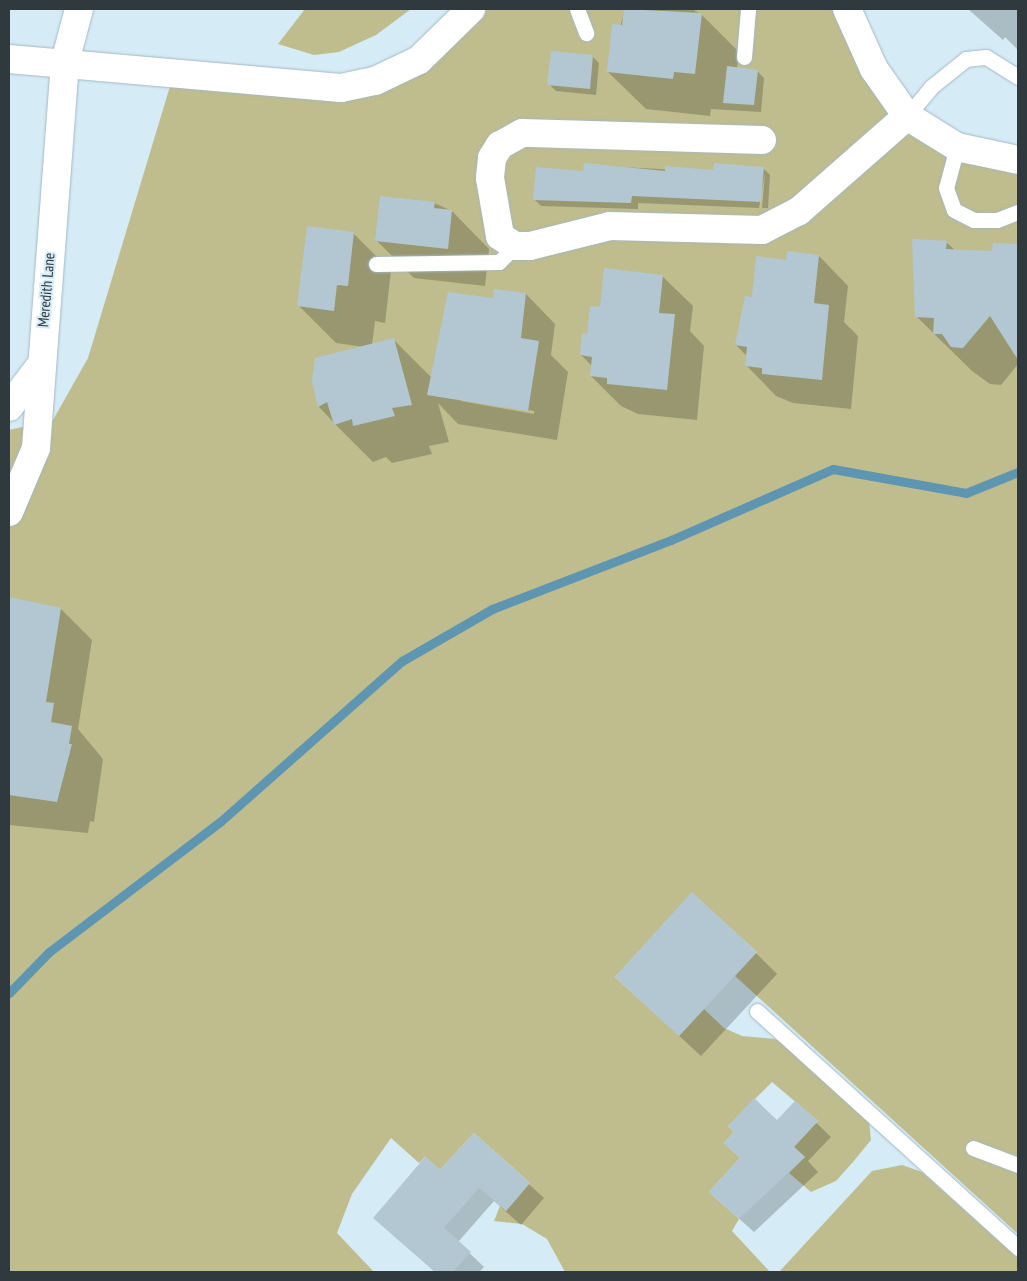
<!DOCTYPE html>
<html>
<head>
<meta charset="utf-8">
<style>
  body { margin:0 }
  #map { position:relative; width:1027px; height:1281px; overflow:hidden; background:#d5ebf6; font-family:"PT Sans Narrow",sans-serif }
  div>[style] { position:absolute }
  .green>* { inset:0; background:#bfbd8d }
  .shadow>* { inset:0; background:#0003 }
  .stream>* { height:9px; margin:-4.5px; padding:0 4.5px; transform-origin:4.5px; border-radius:4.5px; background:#5e95b0 }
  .building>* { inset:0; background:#b2c7d2 }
  .roads { filter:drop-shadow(0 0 1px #a3b8c3) drop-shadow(0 0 1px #a3b8c3) }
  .lane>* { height:15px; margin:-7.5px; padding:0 7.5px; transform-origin:7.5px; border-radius:7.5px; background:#fff }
  .street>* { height:28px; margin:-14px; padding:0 14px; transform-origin:14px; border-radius:14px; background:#fff }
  span { translate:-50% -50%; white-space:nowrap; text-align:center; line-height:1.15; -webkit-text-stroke:4px #d5ebf6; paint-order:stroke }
  .street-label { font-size:15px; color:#30393d }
  .frame { position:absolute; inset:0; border:10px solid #30393d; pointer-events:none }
</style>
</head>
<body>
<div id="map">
  <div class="green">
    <div style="clip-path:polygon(305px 9px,411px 9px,376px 35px,339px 52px,314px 55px,278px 44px)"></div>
    <div style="clip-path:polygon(471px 9px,847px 9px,899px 106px,1018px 160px,1018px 1234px,735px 976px,757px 952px,692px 893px,615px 977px,679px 1036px,704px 1009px,724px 1028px,742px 1036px,775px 1039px,795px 1049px,869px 1121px,871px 1140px,853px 1162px,836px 1181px,811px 1192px,789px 1173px,805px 1157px,794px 1147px,818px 1121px,772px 1082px,728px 1126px,734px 1132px,724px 1143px,740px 1158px,709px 1192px,739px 1219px,732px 1231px,770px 1272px,565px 1272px,547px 1239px,522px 1224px,494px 1221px,500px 1206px,506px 1211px,530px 1183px,474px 1133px,440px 1170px,425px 1157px,419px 1163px,391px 1138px,352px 1194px,337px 1233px,374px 1272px,9px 1272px,9px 430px,53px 420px,88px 358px,174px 73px,375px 81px)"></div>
    <div style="clip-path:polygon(902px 1165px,922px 1172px,1018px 1258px,1018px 1272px,779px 1272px,872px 1171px)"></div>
  </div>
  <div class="shadow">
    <div style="clip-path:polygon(625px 9px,692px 9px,701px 14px,739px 52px,737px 68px,757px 71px,764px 78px,761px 112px,711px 109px,710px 116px,646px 109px,608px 72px)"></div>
    <div style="clip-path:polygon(968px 9px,1018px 9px,1018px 50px,1005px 37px,1003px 40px)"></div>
    <div style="clip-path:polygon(592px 56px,599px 63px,596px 95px,556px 91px,549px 84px)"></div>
    <div style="clip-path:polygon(585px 165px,714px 172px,763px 168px,770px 175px,768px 208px,762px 208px,765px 173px,759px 208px,638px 203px,638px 209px,541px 206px,534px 199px,585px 172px)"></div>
    <div style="clip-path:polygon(434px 203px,452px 211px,489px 249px,485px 286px,414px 278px,376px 240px)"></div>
    <div style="clip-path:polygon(evenodd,354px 234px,391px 271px,385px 323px,375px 321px,372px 345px,393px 339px,432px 378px,494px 299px,526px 294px,555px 324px,551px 355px,568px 372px,557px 440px,458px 424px,438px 403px,449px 442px,429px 446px,432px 454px,392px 463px,386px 457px,373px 462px,335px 424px,319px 407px,313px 382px,364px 347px,336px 343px,299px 306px,354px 234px,461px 399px,534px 411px,534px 414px,461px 401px,461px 399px)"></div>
    <div style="clip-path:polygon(946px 242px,955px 250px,993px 253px,994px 244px,1018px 246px,1018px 364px,1001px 385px,990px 384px,972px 371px,916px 316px)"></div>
    <div style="clip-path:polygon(819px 256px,848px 286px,844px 322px,858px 336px,851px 409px,793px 403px,776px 396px,747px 366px,748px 357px,736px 345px,753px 298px,788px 261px)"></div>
    <div style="clip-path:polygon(662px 276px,693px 306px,690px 331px,704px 346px,697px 420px,638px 414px,621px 406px,591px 376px,592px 366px,581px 355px,601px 308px)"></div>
    <div style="clip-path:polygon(9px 599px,61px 609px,92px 640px,78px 729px,103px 759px,94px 822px,90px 821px,88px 833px,9px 825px)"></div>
    <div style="clip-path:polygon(756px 953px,777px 974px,701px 1056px,638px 998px)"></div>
    <div style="clip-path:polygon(795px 1102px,831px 1137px,808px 1161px,818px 1172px,754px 1232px,725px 1206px,777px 1122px)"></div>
    <div style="clip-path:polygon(474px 1134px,544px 1198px,521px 1225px,494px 1201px,458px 1242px,484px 1267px,479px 1272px,435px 1272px,375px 1218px,441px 1172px)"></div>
  </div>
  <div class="stream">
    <div style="left:9px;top:993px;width:57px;rotate:-45.7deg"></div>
    <div style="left:49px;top:952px;width:216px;rotate:-37.3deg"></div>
    <div style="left:221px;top:821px;width:242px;rotate:-41.5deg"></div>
    <div style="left:402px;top:661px;width:104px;rotate:-30deg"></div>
    <div style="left:492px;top:609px;width:192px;rotate:-21.1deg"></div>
    <div style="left:671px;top:540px;width:177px;rotate:-23.7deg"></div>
    <div style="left:833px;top:469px;width:135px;rotate:10.2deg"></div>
    <div style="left:966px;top:493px;width:56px;rotate:-22deg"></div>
  </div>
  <div class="building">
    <div style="clip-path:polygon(624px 9px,702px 13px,695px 74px,674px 72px,673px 79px,607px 72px,612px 24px,622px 25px)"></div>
    <div style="clip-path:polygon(551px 51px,593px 55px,590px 89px,547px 85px)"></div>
    <div style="clip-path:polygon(727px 66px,758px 70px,754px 105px,723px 103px)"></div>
    <div style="clip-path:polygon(584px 163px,665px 171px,665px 166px,713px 170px,714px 163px,764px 167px,761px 202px,632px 196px,631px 203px,533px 200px,536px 167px,583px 171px)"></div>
    <div style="clip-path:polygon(380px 196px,435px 202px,434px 208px,452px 210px,448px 249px,375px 241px)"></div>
    <div style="clip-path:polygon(307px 226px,354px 232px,348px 286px,337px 285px,334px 311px,297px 306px)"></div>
    <div style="clip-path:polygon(912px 239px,947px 241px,946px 249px,992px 251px,993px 243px,1018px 244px,1018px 360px,990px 316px,963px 348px,951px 347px,942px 334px,933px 334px,934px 318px,915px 317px)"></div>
    <div style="clip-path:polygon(787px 251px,819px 255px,814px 303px,829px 305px,822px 380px,762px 374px,762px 368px,745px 366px,747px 347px,735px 345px,745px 296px,752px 297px,756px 256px,786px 260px)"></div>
    <div style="clip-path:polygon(604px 268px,663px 275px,659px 313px,675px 314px,667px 390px,607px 384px,607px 378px,590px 376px,592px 357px,580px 355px,582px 333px,587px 334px,590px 306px,600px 307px)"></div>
    <div style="clip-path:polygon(494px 289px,526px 293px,521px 338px,539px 341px,528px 411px,427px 395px,448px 292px,493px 298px)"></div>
    <div style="clip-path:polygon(394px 338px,412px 405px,392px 408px,395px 416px,353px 426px,352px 419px,334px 425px,327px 402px,318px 407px,312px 382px,315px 358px)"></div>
    <div style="clip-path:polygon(9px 597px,61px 608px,46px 702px,54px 703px,51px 722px,72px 726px,69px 744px,72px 744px,57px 802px,9px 795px)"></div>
    <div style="clip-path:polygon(692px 892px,757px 952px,679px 1036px,615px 977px)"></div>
    <div style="clip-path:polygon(754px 1098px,777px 1120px,795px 1101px,818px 1121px,794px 1147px,805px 1157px,739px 1219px,709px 1192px,740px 1158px,724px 1143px,734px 1132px,728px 1126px)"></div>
    <div style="clip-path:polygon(474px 1133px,530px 1183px,506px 1211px,479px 1188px,444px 1228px,471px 1252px,453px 1272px,435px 1272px,373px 1218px,425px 1157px,440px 1170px)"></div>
  </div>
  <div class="roads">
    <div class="lane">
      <div style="left:577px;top:9px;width:26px;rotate:69deg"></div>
      <div style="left:744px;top:57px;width:48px;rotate:-85.2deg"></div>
      <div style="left:907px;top:116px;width:38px;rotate:-50deg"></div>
      <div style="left:931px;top:87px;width:45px;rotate:-38.7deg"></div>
      <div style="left:966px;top:59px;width:20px;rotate:-6deg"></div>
      <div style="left:986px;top:57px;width:38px;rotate:32deg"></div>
      <div style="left:957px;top:147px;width:42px;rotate:105deg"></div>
      <div style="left:946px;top:188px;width:23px;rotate:70deg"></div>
      <div style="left:954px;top:210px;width:22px;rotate:27deg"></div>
      <div style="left:974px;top:220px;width:23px"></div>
      <div style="left:997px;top:220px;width:22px;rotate:-21deg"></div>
      <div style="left:376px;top:264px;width:123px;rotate:-0.9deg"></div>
      <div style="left:499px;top:262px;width:23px;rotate:-45deg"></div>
      <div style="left:757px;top:1011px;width:353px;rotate:42.2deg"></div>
      <div style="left:973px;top:1148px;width:48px;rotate:20.7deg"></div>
    </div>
    <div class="street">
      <div style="left:847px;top:9px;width:66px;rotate:65.8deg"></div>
      <div style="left:874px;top:69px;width:57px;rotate:54.9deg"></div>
      <div style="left:907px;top:116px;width:59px;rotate:31.8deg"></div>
      <div style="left:957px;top:147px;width:62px;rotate:12deg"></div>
      <div style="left:9px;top:59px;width:333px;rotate:5deg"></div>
      <div style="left:341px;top:88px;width:35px;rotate:-12deg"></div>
      <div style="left:375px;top:81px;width:49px;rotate:-25.5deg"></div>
      <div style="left:419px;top:60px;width:73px;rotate:-44.4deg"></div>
      <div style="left:762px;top:140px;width:240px;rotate:-178.3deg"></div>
      <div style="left:522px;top:133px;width:25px;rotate:151deg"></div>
      <div style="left:500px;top:145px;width:15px;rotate:122deg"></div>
      <div style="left:492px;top:158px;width:20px;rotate:96deg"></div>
      <div style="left:490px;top:178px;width:59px;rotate:80.2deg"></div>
      <div style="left:500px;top:236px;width:18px;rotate:34deg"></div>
      <div style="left:515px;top:246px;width:15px"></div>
      <div style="left:530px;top:246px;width:82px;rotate:-14deg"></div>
      <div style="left:610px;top:226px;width:152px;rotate:1.5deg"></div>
      <div style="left:762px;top:230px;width:42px;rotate:-27.2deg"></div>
      <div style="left:799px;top:211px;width:144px;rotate:-41.3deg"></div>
      <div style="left:9px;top:407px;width:51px;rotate:-52.9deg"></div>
      <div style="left:9px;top:512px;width:69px;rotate:-67.1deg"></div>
      <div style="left:36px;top:448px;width:387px;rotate:-85.7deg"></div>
      <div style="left:65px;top:62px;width:55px;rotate:-75.2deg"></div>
    </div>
  </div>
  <div class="street-label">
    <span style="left:46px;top:290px;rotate:-85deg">Meredith Lane</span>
  </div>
  <div class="frame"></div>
</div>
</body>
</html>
